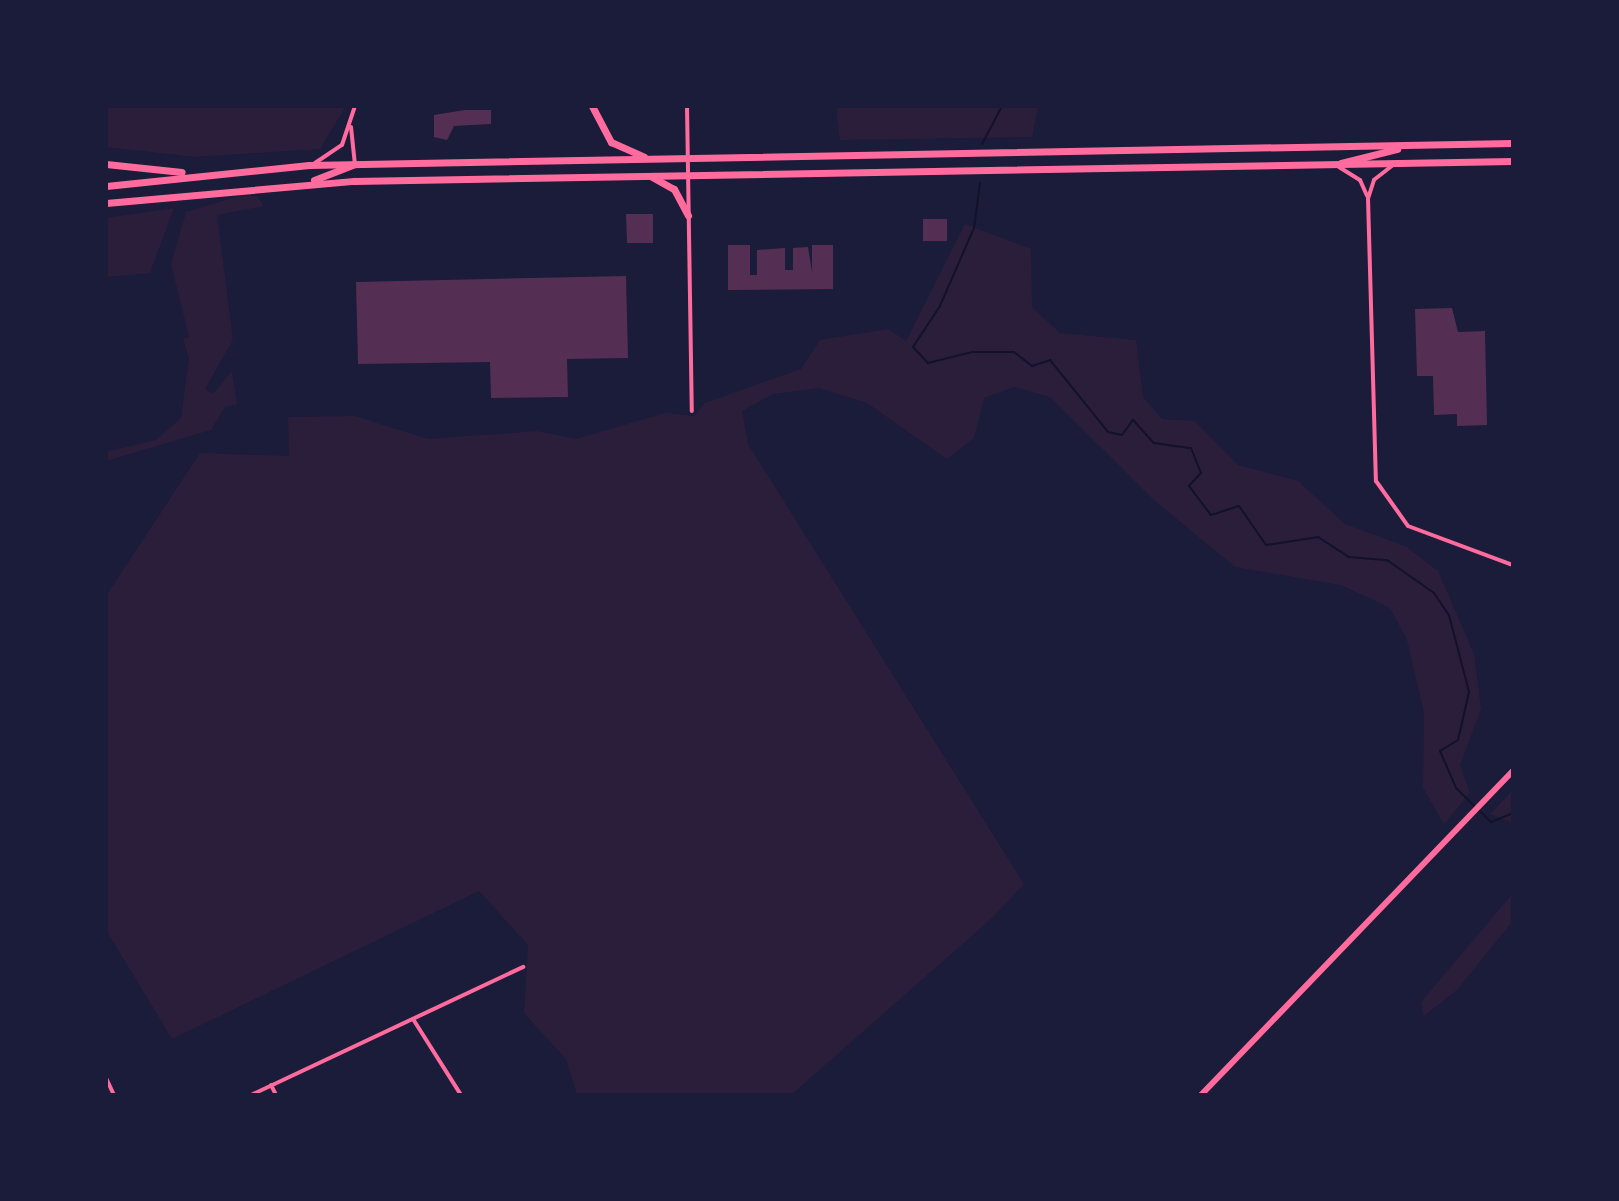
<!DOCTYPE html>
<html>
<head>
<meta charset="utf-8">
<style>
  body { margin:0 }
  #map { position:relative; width:1619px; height:1201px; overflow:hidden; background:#1b1b3a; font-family:"Archivo Narrow",sans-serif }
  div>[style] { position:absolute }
  .green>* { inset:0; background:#2a1e3b }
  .stream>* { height:2px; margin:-1px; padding:0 1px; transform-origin:1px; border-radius:1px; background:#12122b }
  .building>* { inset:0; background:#542f53 }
  .minor>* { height:4px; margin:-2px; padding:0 2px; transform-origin:2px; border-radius:2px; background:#ff6b9d }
  .secondary>* { height:6px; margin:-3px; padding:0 3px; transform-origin:3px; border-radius:3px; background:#ff6b9d }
  .trunk>* { height:7px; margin:-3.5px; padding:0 3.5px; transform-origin:3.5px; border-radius:3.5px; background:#ff6b9d }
  span { translate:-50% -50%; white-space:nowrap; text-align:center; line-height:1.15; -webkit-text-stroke:7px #1b1b3a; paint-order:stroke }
  .frame { position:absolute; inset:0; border:108px solid #1b1b3a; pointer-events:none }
</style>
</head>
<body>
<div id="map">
  <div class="green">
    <div style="clip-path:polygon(106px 106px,346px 106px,320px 149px,194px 157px,106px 147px)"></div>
    <div style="clip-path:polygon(836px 106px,1038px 106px,1032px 137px,840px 140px)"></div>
    <div style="clip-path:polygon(239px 196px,257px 196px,264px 206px,217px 215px,233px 340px,205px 389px,213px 394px,232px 371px,237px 404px,225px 407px,211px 430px,106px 461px,106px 452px,156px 440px,181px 418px,189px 359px,183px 339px,189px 337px,171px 264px,186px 212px)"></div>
    <div style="clip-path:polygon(174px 208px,150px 273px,106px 277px,106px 218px)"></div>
    <div style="clip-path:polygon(965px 224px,1031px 249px,1032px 307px,1060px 333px,1136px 340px,1143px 397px,1162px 419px,1195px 421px,1238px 465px,1298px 481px,1345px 524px,1407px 547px,1438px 571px,1474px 654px,1481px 709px,1460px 765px,1470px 793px,1444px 824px,1423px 788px,1424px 713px,1407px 640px,1390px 608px,1341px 585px,1235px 567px,1154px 500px,1050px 397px,1014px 387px,984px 398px,974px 438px,947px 459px,867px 403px,819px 388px,773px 394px,742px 411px,748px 444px,1024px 884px,992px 918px,791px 1095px,577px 1095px,566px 1059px,524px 1013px,528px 945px,479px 891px,172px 1039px,106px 930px,106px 596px,200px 453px,289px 456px,288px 417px,355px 416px,428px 439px,537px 431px,576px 439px,665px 413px,694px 416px,705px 403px,801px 369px,820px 340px,888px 329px,906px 341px)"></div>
    <div style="clip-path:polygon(1513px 790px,1513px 823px,1490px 814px)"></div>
    <div style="clip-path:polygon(1513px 893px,1513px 921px,1457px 990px,1424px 1016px,1421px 1002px)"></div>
  </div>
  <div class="stream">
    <div style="left:982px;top:144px;width:43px;rotate:-62.2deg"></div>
    <div style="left:980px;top:183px;width:45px;rotate:97.6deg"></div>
    <div style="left:974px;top:228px;width:85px;rotate:113.6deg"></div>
    <div style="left:940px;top:306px;width:49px;rotate:123.4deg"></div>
    <div style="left:913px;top:347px;width:22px;rotate:47deg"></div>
    <div style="left:928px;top:363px;width:45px;rotate:-14deg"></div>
    <div style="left:972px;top:352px;width:42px"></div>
    <div style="left:1014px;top:352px;width:23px;rotate:38deg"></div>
    <div style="left:1032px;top:366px;width:19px;rotate:-18deg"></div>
    <div style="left:1050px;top:360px;width:92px;rotate:51.1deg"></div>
    <div style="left:1108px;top:432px;width:14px;rotate:12deg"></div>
    <div style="left:1122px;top:435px;width:19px;rotate:-54deg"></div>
    <div style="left:1133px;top:420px;width:31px;rotate:48deg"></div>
    <div style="left:1154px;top:443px;width:37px;rotate:8deg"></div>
    <div style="left:1191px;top:448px;width:27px;rotate:68deg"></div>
    <div style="left:1201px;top:473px;width:18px;rotate:133deg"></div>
    <div style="left:1189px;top:486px;width:36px;rotate:53deg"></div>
    <div style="left:1211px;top:515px;width:29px;rotate:-18deg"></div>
    <div style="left:1239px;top:506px;width:47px;rotate:55.3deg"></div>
    <div style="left:1266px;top:545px;width:53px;rotate:-8.7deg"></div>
    <div style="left:1318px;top:537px;width:37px;rotate:33deg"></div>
    <div style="left:1349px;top:557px;width:38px;rotate:5deg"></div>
    <div style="left:1387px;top:560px;width:57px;rotate:35.1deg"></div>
    <div style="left:1434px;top:593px;width:27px;rotate:56deg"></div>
    <div style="left:1449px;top:615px;width:80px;rotate:75.4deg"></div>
    <div style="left:1469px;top:692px;width:49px;rotate:102.9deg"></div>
    <div style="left:1458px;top:740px;width:21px;rotate:149deg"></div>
    <div style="left:1440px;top:751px;width:40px;rotate:66.6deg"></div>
    <div style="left:1456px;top:788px;width:49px;rotate:44.2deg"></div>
    <div style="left:1491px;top:822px;width:24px;rotate:-22deg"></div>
  </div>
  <div class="building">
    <div style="clip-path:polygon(465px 110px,491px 110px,491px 124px,454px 126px,447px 140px,434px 137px,434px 115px)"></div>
    <div style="clip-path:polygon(626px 214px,653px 214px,653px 243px,627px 243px)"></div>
    <div style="clip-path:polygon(923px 219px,947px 219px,947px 241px,923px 241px)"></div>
    <div style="clip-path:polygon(728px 245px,750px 245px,750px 275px,757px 275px,757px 250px,785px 248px,785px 270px,793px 270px,793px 248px,808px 247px,812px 272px,812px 245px,833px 245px,833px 289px,728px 290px)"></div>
    <div style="clip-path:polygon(626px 276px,628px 358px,567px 359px,568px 397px,491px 398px,490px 362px,358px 364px,356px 282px)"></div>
    <div style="clip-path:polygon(1452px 308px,1458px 332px,1485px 331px,1487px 425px,1457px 426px,1457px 414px,1434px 415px,1433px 376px,1417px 376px,1415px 309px)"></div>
  </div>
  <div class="minor">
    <div style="left:687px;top:106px;width:305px;rotate:89.1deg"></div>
    <div style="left:351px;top:127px;width:37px;rotate:84deg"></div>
    <div style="left:315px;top:163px;width:32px;rotate:-34deg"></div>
    <div style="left:342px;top:145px;width:41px;rotate:-71.6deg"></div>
    <div style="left:1393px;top:165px;width:24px;rotate:142deg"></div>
    <div style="left:1374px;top:180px;width:19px;rotate:108deg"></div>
    <div style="left:1368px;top:198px;width:283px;rotate:88.4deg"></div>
    <div style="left:1376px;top:481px;width:55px;rotate:54.6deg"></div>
    <div style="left:1408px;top:526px;width:112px;rotate:20.4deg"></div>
    <div style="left:1339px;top:167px;width:25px;rotate:32deg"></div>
    <div style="left:1360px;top:180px;width:17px;rotate:66deg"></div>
    <div style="left:413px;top:1019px;width:90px;rotate:57.7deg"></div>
    <div style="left:106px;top:1078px;width:19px;rotate:65deg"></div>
    <div style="left:271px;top:1085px;width:11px;rotate:63deg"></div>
    <div style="left:251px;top:1095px;width:301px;rotate:-25.2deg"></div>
  </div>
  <div class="secondary">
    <div style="left:1201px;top:1095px;width:450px;rotate:-46.1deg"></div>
  </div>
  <div class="trunk">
    <div style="left:592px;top:106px;width:41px;rotate:62.2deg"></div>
    <div style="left:611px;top:142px;width:36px;rotate:24deg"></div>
    <div style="left:1341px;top:163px;width:58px;rotate:-14deg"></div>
    <div style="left:106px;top:164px;width:76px;rotate:6deg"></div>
    <div style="left:652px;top:177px;width:25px;rotate:29deg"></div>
    <div style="left:674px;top:189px;width:30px;rotate:62deg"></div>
    <div style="left:314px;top:180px;width:44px;rotate:-21.3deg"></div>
    <div style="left:106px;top:186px;width:204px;rotate:-5.9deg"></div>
    <div style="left:309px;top:165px;width:1204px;rotate:-1.05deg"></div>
    <div style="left:106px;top:203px;width:249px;rotate:-5.1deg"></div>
    <div style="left:354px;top:181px;width:1159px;rotate:-0.99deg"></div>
  </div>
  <div class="frame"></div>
</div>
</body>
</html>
